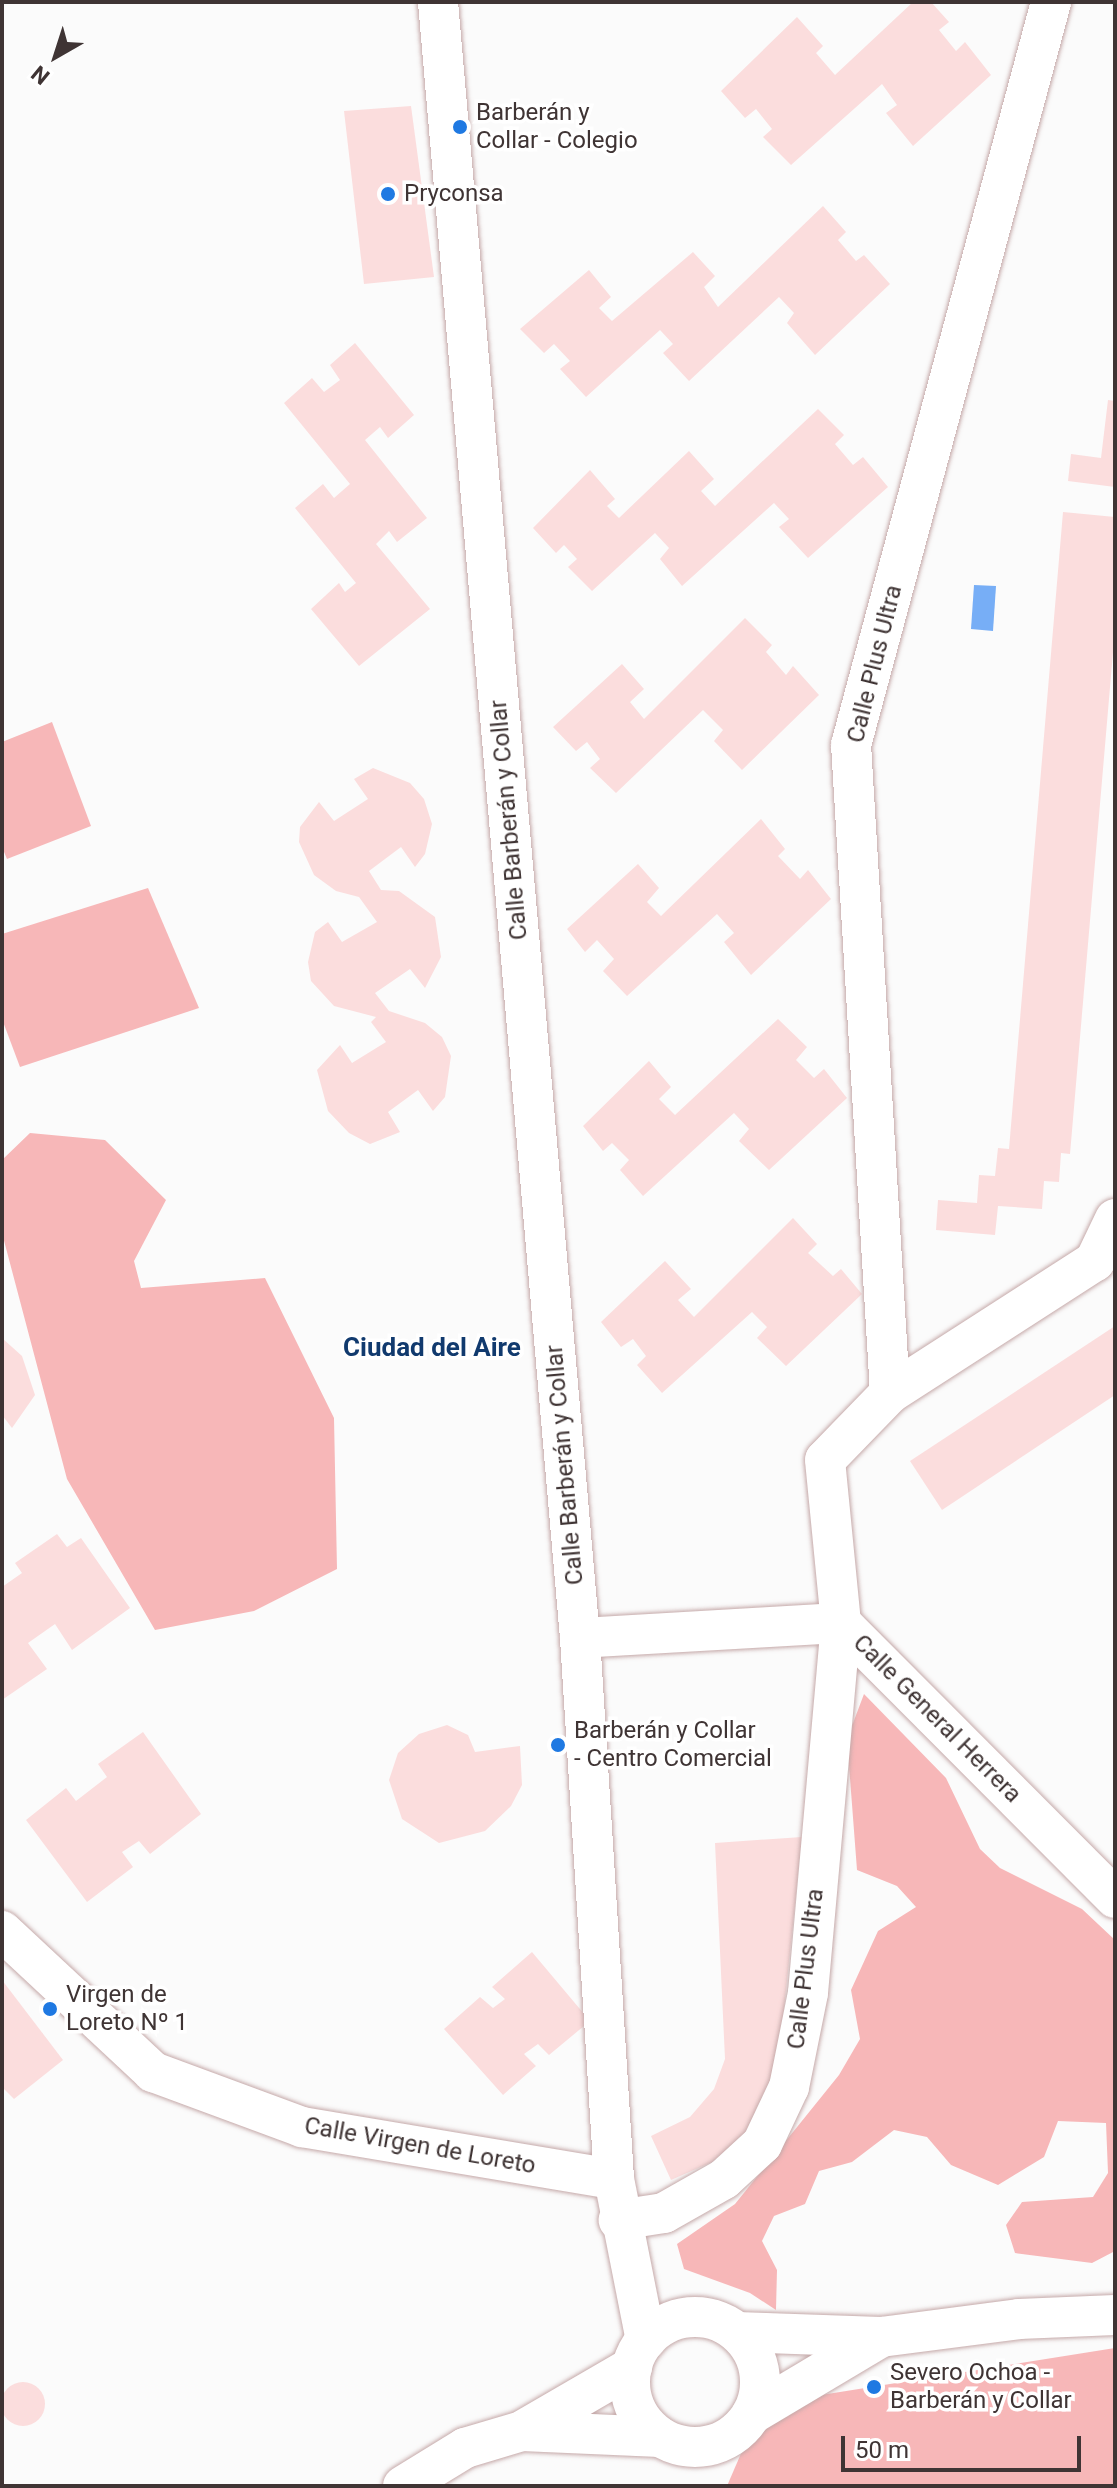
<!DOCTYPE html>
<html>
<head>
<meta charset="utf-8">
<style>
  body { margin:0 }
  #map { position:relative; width:1117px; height:2488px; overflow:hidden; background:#fbfbfb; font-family:Roboto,sans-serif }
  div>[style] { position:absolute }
  .green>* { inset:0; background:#f7b7b8 }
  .water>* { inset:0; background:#77aef6 }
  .building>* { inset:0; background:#fbdddd }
  .round { border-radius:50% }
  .roads { filter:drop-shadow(0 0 2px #c5a9a9) drop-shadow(0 0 2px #c5a9a9) }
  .minor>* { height:40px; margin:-20px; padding:0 20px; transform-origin:20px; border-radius:20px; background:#fff }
  .minor>.ring { margin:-20px; padding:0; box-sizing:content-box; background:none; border:40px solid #fff; border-radius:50% }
  .dots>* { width:22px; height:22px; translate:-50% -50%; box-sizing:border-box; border:4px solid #fff; border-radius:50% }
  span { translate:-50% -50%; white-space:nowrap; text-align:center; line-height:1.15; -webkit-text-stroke:7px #fff; paint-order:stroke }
  .poi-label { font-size:24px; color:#3f3434 }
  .left { translate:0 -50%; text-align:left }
  .street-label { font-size:24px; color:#3f3434 }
  .neighbourhood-label { font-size:26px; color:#113a6e; font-weight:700 }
  .frame { position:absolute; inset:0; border:4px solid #3f3434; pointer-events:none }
  .north { position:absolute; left:16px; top:16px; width:80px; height:80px; -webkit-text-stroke:6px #fff; paint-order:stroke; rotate:219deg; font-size:22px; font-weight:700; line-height:32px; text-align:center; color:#3f3434 }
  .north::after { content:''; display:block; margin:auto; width:28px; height:36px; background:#3f3434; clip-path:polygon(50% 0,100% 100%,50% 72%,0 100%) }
  .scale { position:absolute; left:841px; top:2436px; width:240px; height:36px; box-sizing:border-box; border:4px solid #3f3434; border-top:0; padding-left:10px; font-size:24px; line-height:28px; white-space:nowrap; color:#3f3434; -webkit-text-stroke:6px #fff; paint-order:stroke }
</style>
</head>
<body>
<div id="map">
  <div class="green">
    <div style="clip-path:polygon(52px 722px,91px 826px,7px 859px,2px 847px,2px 742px)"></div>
    <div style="clip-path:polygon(148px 888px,199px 1008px,20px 1067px,2px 1019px,2px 934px)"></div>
    <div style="clip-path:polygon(30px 1133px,105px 1140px,166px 1200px,134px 1261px,141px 1288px,265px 1278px,334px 1418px,337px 1569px,254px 1611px,155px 1630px,67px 1479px,2px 1233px,2px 1160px)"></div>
    <div style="clip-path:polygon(864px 1694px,946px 1778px,980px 1849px,1000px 1868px,1082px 1909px,1115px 1940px,1115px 2251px,1092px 2263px,1015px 2253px,1006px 2225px,1022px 2202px,1093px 2197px,1108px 2173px,1106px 2123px,1058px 2121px,1044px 2157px,998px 2185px,951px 2165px,927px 2137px,894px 2130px,852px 2162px,819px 2171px,805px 2204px,774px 2216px,762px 2241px,777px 2270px,776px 2310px,750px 2293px,684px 2269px,677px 2244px,735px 2204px,839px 2075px,860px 2039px,851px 1990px,878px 1931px,916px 1907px,897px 1886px,857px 1870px,847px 1739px)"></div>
    <div style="clip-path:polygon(1115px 2348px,1115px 2486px,727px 2486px,749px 2435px,815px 2396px)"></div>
  </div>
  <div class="water">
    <div style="clip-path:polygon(974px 585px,996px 586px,993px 631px,971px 629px)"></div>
  </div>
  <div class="building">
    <div style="clip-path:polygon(913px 2px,931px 2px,949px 22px,939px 30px,956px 51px,965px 42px,991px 75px,913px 146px,886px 113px,897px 105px,882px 84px,791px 165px,763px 137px,772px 129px,756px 109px,745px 118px,721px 91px,797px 17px,823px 46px,816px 53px,835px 75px)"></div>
    <div style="clip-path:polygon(411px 106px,434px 277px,364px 284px,344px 111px)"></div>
    <div style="clip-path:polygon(823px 206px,846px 232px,838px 240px,856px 261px,864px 255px,890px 284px,815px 355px,787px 323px,794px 313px,779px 297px,689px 381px,663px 353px,673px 344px,660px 330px,586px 397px,560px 369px,570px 361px,554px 344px,544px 353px,520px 329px,589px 270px,611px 297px,599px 308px,612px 321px,693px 252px,715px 276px,704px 287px,718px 307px)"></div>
    <div style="clip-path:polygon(355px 343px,414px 415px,388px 438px,380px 427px,365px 440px,427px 518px,397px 542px,389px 531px,376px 544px,430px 609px,359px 666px,311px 609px,339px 583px,345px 592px,356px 583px,295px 508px,323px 484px,334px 498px,350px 484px,284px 403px,312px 378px,324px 392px,340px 380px,330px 365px)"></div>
    <div style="clip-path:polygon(1108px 400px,1115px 401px,1115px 487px,1068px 481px,1071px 454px,1101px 458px)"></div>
    <div style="clip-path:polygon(818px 409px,844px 435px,835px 444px,853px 465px,863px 457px,888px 487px,808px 558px,779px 527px,789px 519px,774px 503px,682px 586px,660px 559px,669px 548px,655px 533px,592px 591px,568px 567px,577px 559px,564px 545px,556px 553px,533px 528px,590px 470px,615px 499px,607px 506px,619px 518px,689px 451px,714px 479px,701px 491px,715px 506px)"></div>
    <div style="clip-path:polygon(1063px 512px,1115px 517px,1115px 629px,1070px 1154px,1061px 1153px,1059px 1182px,1044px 1181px,1042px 1209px,998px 1206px,995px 1235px,936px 1230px,938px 1200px,977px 1203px,979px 1175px,995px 1176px,998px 1148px,1009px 1149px)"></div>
    <div style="clip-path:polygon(745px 618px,772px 645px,766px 652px,786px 675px,793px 666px,819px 695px,742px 770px,714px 741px,723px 730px,703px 710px,616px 793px,590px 768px,600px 759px,587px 742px,576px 751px,553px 727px,622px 664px,644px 689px,630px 702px,644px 719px)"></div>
    <div style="clip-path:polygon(373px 768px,410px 783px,424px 799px,432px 824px,425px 854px,415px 867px,401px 847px,369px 871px,381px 890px,399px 891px,435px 917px,441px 957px,425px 988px,410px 969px,375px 993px,389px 1011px,425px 1023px,442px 1037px,451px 1056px,445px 1097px,433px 1111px,418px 1090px,388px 1112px,400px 1132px,370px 1144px,349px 1133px,328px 1111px,317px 1070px,340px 1045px,352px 1063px,386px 1042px,371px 1022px,376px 1017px,334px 1006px,311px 981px,308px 962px,315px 932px,328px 922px,342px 942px,377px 922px,359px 897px,336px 891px,314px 875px,299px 842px,300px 827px,319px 802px,334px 821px,368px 799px,354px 779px)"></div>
    <div style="clip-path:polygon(761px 819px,785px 849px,778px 856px,800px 879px,808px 870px,831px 899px,751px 975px,724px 942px,734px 933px,717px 914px,627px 996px,603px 971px,614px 959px,597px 940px,585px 952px,567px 929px,638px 864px,659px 888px,647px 902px,661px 916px)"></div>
    <div style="clip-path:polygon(778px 1019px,807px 1047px,796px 1060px,814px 1078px,824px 1069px,847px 1098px,769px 1170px,739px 1141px,749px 1129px,734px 1113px,643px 1196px,620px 1170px,629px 1160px,612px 1143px,603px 1151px,583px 1126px,649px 1061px,671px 1087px,659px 1099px,675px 1115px)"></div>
    <div style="clip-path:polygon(793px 1218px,817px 1244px,808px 1253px,833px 1276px,841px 1269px,862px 1294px,786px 1366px,757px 1338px,767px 1327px,752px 1312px,662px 1393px,637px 1365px,646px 1356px,633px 1339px,621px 1347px,601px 1322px,665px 1261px,691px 1289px,678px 1300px,694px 1317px)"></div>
    <div style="clip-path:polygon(1115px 1326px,1115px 1395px,942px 1510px,910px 1461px)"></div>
    <div style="clip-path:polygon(2px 1338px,22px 1356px,35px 1395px,12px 1428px,2px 1415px)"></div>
    <div style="clip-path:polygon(57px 1534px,67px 1547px,81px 1538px,130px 1608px,72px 1650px,55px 1624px,28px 1643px,47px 1669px,2px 1700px,2px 1587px,22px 1573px,15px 1563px)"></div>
    <div style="clip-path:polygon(447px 1725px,468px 1735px,475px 1752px,520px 1746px,522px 1785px,511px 1806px,485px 1831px,439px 1843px,402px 1819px,389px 1780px,398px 1753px,419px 1734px)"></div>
    <div style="clip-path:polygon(143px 1732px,201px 1814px,150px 1854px,139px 1841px,122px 1852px,133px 1867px,87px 1902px,26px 1820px,66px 1788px,76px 1801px,107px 1777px,98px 1764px)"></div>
    <div style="clip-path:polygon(802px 1837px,780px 2047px,768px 2094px,744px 2135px,712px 2162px,671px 2180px,651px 2136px,690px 2117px,714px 2089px,725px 2059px,715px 1843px)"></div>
    <div style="clip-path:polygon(532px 1952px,590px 2021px,549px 2055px,538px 2044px,524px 2054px,536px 2066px,503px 2095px,444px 2029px,480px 1997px,493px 2008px,505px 1999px,492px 1987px)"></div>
    <div style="clip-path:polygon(2px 1980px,63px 2060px,14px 2099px,2px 2087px)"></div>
    <div class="round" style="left:1px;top:2382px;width:44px;height:44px"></div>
  </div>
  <div class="roads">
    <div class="minor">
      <div style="left:438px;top:2px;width:1642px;rotate:85.04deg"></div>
      <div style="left:580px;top:1638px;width:542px;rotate:86.4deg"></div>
      <div style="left:614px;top:2179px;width:164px;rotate:78.8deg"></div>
      <div style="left:1115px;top:1219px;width:47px;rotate:115.5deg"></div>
      <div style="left:1095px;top:1261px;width:244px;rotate:147.2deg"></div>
      <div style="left:890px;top:1393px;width:93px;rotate:134.1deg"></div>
      <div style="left:825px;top:1460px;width:164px;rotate:84.4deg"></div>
      <div style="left:841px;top:1623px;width:388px;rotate:45.1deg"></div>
      <div style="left:890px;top:1393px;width:649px;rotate:-93.44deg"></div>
      <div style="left:851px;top:745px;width:769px;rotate:-74.93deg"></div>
      <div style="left:580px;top:1638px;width:261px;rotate:-3.3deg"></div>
      <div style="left:841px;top:1623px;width:371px;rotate:95.1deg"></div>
      <div style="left:808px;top:1993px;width:96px;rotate:101.4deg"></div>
      <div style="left:789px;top:2087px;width:63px;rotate:115.3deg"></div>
      <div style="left:762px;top:2144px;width:52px;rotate:137.4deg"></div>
      <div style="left:724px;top:2179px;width:69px;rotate:150.5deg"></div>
      <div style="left:664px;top:2213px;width:46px;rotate:171.2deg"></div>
      <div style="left:2px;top:1931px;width:207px;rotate:43deg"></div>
      <div style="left:153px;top:2072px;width:159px;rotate:20.3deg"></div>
      <div style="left:302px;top:2127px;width:316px;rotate:9.5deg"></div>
      <div class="ring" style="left:630px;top:2317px;width:90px;height:90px"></div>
      <div style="left:737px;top:2332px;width:144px;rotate:2deg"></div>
      <div style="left:881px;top:2337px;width:139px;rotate:-7.4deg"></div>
      <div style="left:1019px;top:2319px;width:96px;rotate:-2.4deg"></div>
      <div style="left:752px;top:2414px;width:150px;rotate:-30.8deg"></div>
      <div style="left:525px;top:2429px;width:124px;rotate:-30.1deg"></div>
      <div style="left:403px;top:2486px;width:73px;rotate:-31.5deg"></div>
      <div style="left:465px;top:2448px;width:59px;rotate:-16.6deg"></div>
      <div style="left:522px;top:2431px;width:138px;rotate:2.5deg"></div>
    </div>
  </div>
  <div class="dots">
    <div style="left:460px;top:127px;background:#1f79e2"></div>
    <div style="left:388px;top:194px;background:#1f79e2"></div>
    <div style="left:558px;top:1745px;background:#1f79e2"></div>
    <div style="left:50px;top:2009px;background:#1f79e2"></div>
    <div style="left:874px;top:2387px;background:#1f79e2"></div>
  </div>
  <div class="poi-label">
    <span class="left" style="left:476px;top:127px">Barberán y<br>Collar - Colegio</span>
    <span class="left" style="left:404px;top:194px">Pryconsa</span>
    <span class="left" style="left:574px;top:1745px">Barberán y Collar<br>- Centro Comercial</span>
    <span class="left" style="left:66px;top:2009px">Virgen de<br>Loreto Nº 1</span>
    <span class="left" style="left:890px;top:2387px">Severo Ochoa -<br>Barberán y Collar</span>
  </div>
  <div class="street-label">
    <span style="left:875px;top:664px;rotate:-76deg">Calle Plus Ultra</span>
    <span style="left:509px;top:820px;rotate:-95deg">Calle Barberán y Collar</span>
    <span style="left:565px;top:1465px;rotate:-95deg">Calle Barberán y Collar</span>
    <span style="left:937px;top:1719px;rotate:45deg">Calle General Herrera</span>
    <span style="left:806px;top:1969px;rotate:-83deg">Calle Plus Ultra</span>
    <span style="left:420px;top:2146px;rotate:10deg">Calle Virgen de Loreto</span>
  </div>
  <div class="neighbourhood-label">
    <span style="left:432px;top:1348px">Ciudad del Aire</span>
  </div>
  <div class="frame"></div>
  <div class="north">N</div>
  <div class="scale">50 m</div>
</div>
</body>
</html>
